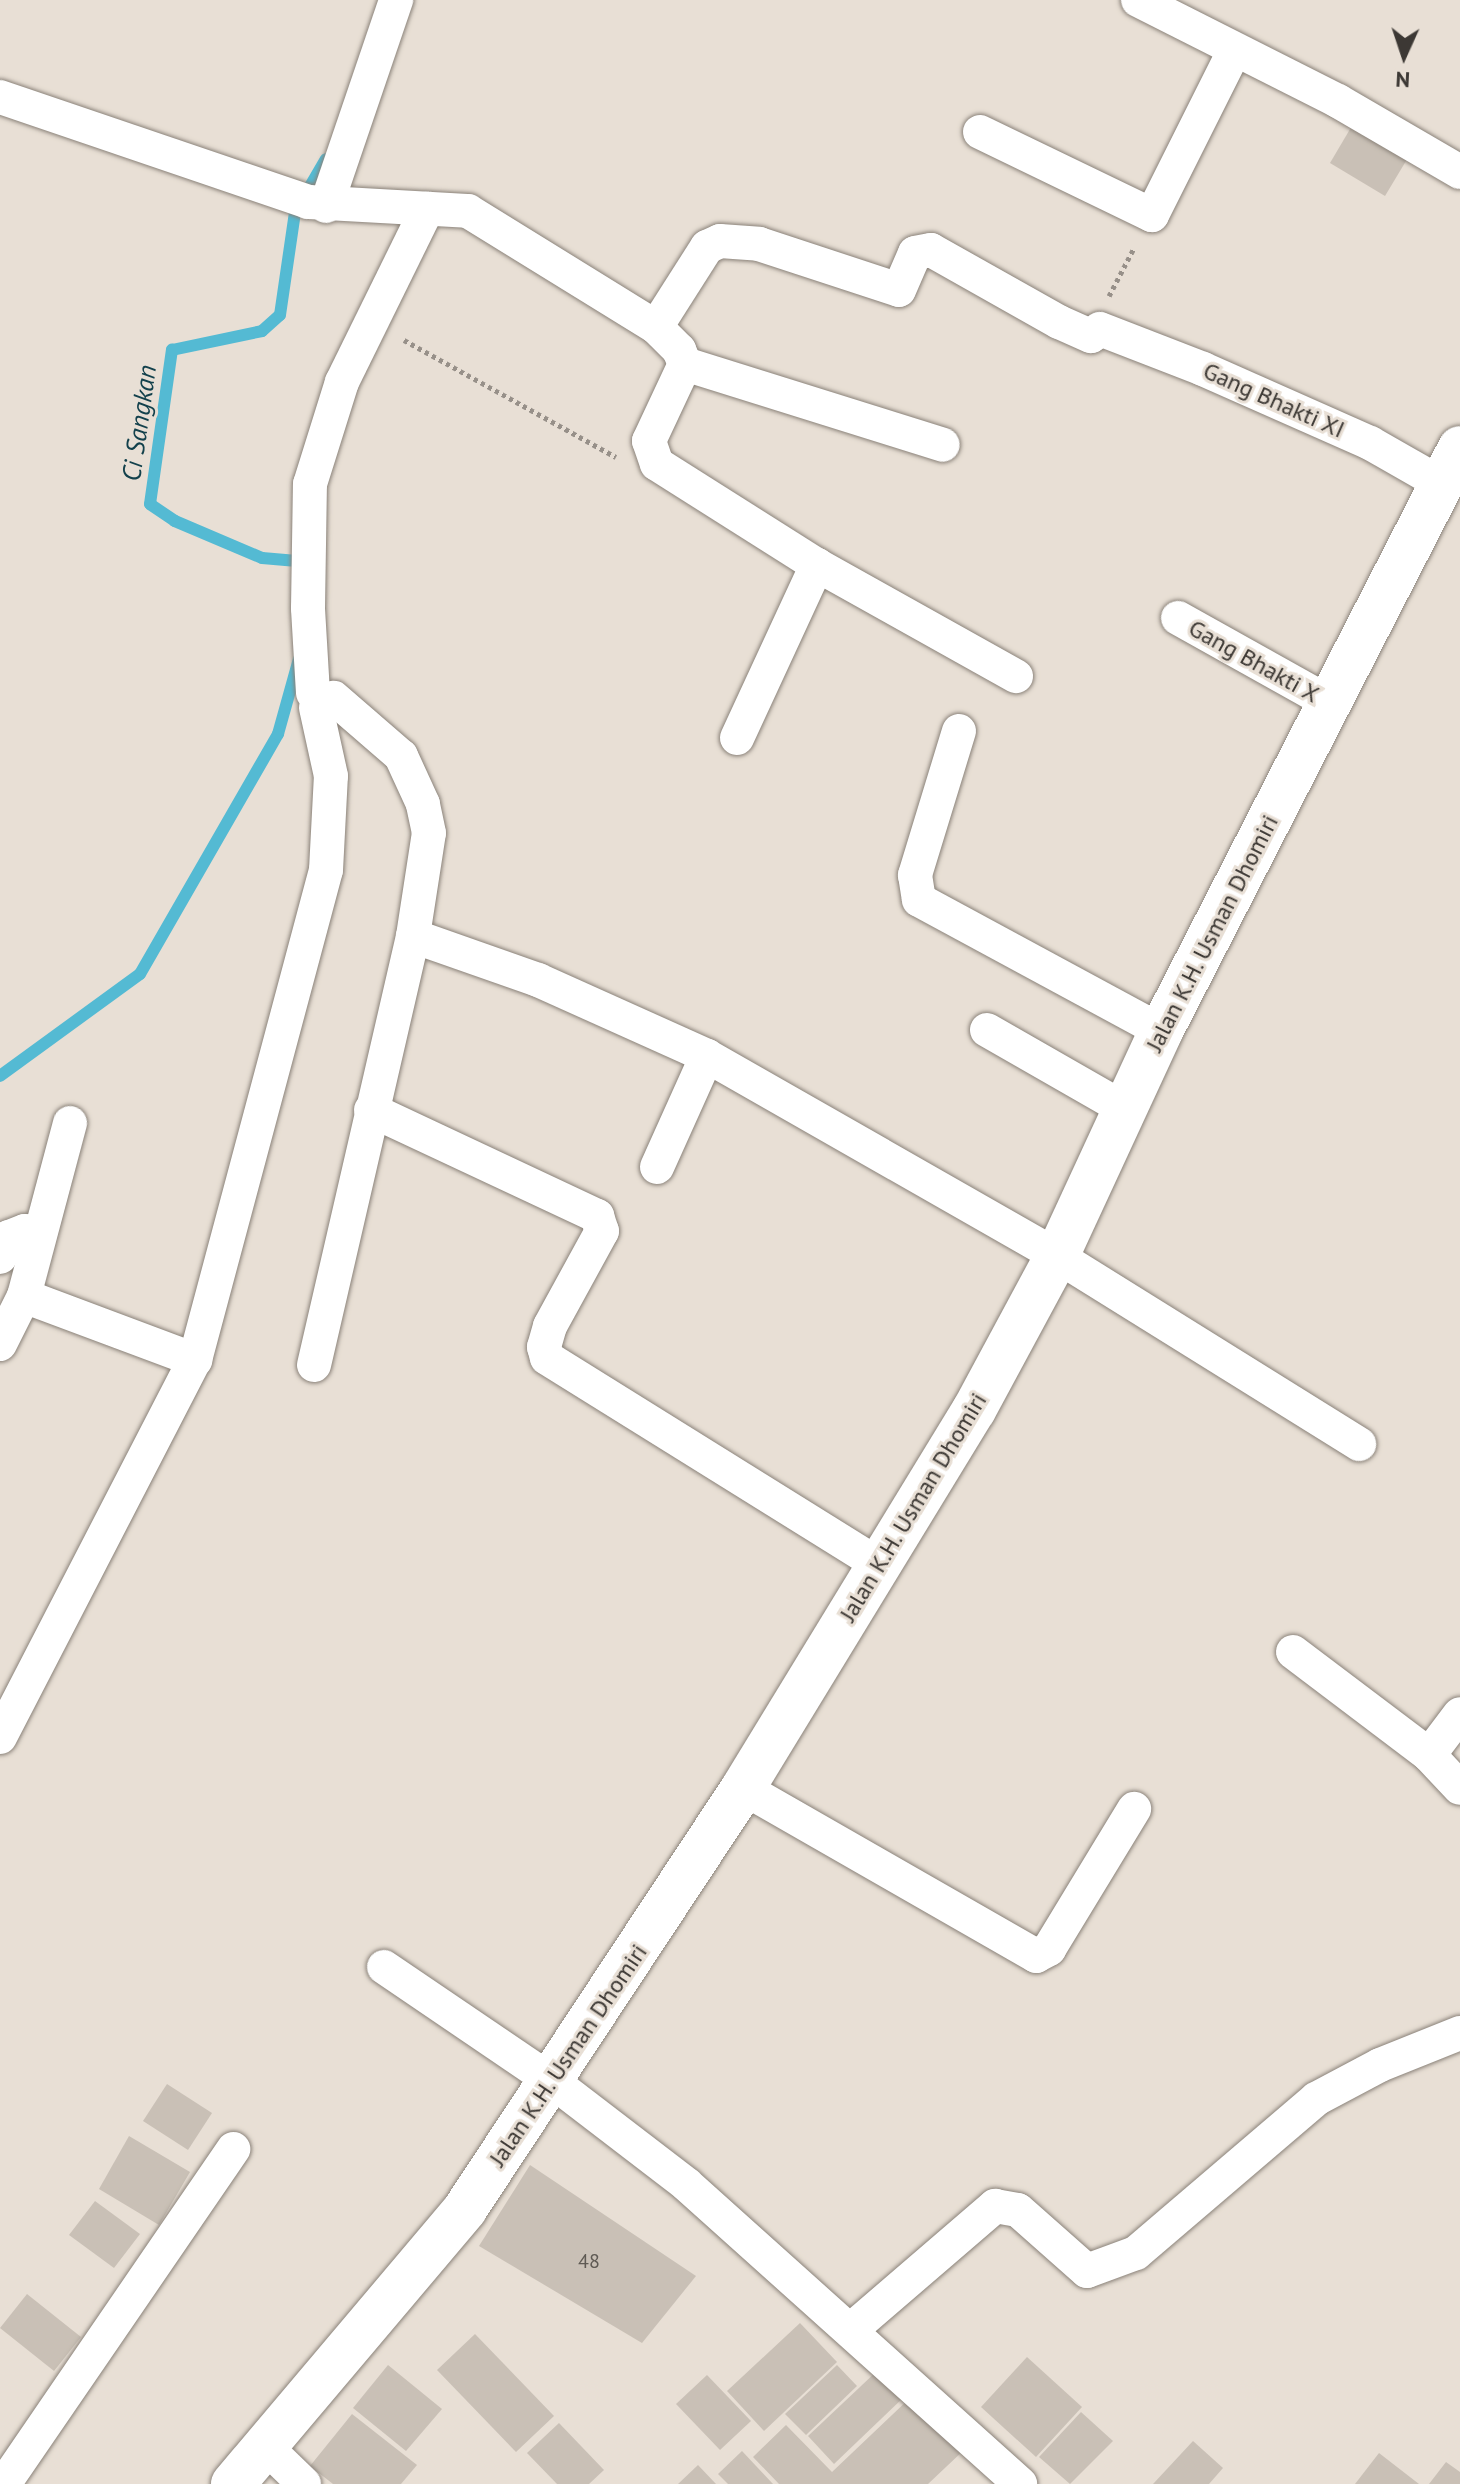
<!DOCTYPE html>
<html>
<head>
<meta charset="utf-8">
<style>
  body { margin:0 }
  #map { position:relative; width:1460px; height:2484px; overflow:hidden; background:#e8dfd5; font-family:"PT Sans",sans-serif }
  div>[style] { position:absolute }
  .stream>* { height:12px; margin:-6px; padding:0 6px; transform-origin:6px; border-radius:6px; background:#54bad3 }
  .building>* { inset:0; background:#c9c0b6 }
  .path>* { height:5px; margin-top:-2.5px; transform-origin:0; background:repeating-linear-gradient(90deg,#979089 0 4px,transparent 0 8px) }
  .roads { filter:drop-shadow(0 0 2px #8a8279) drop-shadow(0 0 2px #8a8279) }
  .minor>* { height:34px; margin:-17px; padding:0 17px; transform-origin:17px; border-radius:17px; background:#fff }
  .secondary>* { height:44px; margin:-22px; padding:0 22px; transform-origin:22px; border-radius:22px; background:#fff }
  span { translate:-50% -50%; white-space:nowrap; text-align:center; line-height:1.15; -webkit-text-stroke:6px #e8dfd5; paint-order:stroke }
  .number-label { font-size:20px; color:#5f5a54 }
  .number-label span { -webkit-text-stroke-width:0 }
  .street-label { font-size:24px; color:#3c3834 }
  .water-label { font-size:26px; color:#13414c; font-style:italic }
  .north { position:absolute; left:1364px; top:16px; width:80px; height:80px; -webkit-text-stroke:6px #e8dfd5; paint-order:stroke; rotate:183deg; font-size:22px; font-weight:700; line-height:32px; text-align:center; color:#3c3834 }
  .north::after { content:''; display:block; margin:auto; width:28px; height:36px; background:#3c3834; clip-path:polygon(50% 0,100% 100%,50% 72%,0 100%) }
</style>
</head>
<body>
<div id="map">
  <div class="stream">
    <div style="left:299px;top:573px;width:12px;rotate:-99deg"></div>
    <div style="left:297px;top:561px;width:35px;rotate:-175deg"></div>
    <div style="left:262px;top:558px;width:95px;rotate:-157deg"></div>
    <div style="left:175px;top:521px;width:30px;rotate:-146deg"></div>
    <div style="left:150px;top:504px;width:156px;rotate:-81.9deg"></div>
    <div style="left:172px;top:350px;width:92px;rotate:-11.9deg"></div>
    <div style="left:262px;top:331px;width:24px;rotate:-42deg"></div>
    <div style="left:280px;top:315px;width:104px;rotate:-81.7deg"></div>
    <div style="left:295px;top:212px;width:61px;rotate:-59.7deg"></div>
    <div style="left:0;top:1076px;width:173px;rotate:-36.1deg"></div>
    <div style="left:140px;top:974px;width:277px;rotate:-60.1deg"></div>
    <div style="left:278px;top:734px;width:78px;rotate:-74.4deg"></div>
  </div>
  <div class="building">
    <div style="clip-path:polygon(1356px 119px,1412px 151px,1385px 196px,1330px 163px)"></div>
    <div style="clip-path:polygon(167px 2084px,212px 2113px,188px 2150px,143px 2121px)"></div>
    <div style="clip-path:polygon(129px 2136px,190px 2172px,159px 2225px,99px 2189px)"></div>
    <div style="clip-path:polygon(530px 2165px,696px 2276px,642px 2343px,479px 2246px)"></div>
    <div style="clip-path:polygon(95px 2201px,140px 2234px,114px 2268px,69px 2235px)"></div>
    <div style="clip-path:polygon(27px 2294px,81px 2337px,54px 2371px,0 2328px)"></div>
    <div style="clip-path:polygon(800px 2323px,837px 2362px,764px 2431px,727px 2391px)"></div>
    <div style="clip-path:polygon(475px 2334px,554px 2416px,516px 2452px,437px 2370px)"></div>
    <div style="clip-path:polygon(1027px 2357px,1082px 2407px,1036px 2457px,981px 2407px)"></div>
    <div style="clip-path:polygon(388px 2365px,442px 2409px,406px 2451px,353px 2408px)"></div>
    <div style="clip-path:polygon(837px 2365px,857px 2386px,806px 2435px,785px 2414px)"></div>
    <div style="clip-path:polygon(878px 2370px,904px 2397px,834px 2464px,808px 2436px)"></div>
    <div style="clip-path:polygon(707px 2375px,751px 2421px,720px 2450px,676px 2404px)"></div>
    <div style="clip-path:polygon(912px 2396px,964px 2450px,928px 2484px,779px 2484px,753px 2457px,786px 2425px,832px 2472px)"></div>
    <div style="clip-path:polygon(1081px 2412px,1113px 2441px,1070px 2484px,1039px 2457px)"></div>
    <div style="clip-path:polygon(352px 2414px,417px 2465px,401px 2484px,333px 2484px,310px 2466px)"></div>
    <div style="clip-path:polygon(559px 2423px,604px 2470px,589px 2484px,557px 2484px,527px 2453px)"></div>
    <div style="clip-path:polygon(1193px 2441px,1223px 2468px,1209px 2484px,1153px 2484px)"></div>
    <div style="clip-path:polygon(742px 2451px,773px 2484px,728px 2484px,718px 2474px)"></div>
    <div style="clip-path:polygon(1379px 2453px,1419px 2484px,1355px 2484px)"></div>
    <div style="clip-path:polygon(1446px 2462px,1460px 2472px,1460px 2484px,1429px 2484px)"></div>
    <div style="clip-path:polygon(698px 2465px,716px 2484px,678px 2484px)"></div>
  </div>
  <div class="path">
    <div style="left:1109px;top:296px;width:54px;rotate:-62.5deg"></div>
    <div style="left:404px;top:340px;width:242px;rotate:28.9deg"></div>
  </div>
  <div class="roads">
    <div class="minor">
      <div style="left:1138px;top:0;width:224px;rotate:26.8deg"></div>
      <div style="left:1338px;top:101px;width:141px;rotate:30.2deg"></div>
      <div style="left:0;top:97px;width:325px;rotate:18.8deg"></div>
      <div style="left:308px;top:202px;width:160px;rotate:3.2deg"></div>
      <div style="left:468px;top:211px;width:221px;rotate:31.7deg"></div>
      <div style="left:656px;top:327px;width:33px;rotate:45deg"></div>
      <div style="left:679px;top:350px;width:15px;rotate:67deg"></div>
      <div style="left:685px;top:364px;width:85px;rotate:115.1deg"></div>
      <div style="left:649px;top:441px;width:24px;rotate:71deg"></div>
      <div style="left:657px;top:464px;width:189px;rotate:32.3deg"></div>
      <div style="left:817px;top:565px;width:228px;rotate:29.2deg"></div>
      <div style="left:980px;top:132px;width:191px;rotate:25.8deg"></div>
      <div style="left:1152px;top:215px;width:183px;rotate:-63.4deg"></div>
      <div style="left:326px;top:206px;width:218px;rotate:-71.2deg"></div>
      <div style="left:656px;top:327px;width:95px;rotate:-57.5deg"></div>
      <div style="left:707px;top:247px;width:14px;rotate:-25deg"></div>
      <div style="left:720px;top:241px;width:39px;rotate:4deg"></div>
      <div style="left:759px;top:244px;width:147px;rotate:18.2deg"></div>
      <div style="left:899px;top:290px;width:40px;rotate:-66.6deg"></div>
      <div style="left:915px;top:253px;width:16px;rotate:-11deg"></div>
      <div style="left:931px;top:250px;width:147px;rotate:29.4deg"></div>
      <div style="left:1059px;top:322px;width:35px;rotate:24deg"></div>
      <div style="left:1091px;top:336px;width:11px;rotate:-38deg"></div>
      <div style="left:1100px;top:329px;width:110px;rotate:21.2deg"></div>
      <div style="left:1203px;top:369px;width:183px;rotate:23.9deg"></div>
      <div style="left:1370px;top:443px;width:83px;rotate:29.7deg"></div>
      <div style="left:685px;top:364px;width:270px;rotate:17.4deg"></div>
      <div style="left:1178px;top:618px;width:174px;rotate:29.2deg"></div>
      <div style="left:313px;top:693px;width:85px;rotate:-93.4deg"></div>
      <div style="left:308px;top:608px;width:124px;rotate:-89.1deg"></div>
      <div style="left:310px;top:484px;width:107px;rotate:-72.6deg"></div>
      <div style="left:342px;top:382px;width:193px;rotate:-63.8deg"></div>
      <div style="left:959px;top:731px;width:151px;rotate:107deg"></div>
      <div style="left:915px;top:875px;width:25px;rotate:81deg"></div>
      <div style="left:919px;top:900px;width:275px;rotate:28.4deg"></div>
      <div style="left:737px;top:738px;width:191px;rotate:-65.2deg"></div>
      <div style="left:413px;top:936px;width:133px;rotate:19.4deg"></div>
      <div style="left:538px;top:980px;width:185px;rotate:24.2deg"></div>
      <div style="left:707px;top:1056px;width:403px;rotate:29.7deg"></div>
      <div style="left:1057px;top:1256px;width:356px;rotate:31.9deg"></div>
      <div style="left:987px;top:1030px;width:159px;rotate:29.8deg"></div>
      <div style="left:371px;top:1110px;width:250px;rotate:25.1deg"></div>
      <div style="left:597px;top:1216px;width:16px;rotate:72deg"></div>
      <div style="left:602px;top:1231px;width:108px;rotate:118.7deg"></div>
      <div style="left:550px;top:1326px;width:22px;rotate:106deg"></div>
      <div style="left:544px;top:1347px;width:11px;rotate:75deg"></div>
      <div style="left:547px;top:1358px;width:391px;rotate:31.9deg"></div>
      <div style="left:657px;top:1167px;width:122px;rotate:-65.8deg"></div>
      <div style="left:0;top:1257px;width:22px;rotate:-66deg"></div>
      <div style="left:9px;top:1237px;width:17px;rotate:-21deg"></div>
      <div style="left:25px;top:1231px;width:15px;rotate:11deg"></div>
      <div style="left:24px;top:1296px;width:183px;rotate:20.5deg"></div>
      <div style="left:0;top:1344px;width:54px;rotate:-63.4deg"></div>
      <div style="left:24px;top:1296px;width:179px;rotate:-75.1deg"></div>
      <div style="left:314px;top:1365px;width:440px;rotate:-77deg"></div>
      <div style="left:413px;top:936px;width:104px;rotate:-81.2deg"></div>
      <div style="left:429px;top:833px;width:30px;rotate:-102deg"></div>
      <div style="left:423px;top:804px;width:53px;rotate:-114.6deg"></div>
      <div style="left:401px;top:756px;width:89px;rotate:-139.1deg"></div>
      <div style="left:1293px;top:1652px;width:171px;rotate:37.1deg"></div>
      <div style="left:1429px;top:1755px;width:45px;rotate:46.8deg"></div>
      <div style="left:0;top:1737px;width:424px;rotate:-62.7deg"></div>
      <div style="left:195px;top:1360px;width:507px;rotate:-75.03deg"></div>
      <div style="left:326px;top:870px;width:94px;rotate:-87deg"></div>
      <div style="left:331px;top:776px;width:70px;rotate:-102.4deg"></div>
      <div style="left:1429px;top:1755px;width:51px;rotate:-52.9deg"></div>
      <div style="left:743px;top:1788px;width:338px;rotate:29.8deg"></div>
      <div style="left:1036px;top:1956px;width:15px;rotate:-28deg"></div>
      <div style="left:1049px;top:1949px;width:164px;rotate:-58.7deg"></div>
      <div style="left:384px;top:1967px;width:203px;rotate:34.2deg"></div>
      <div style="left:552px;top:2081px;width:169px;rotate:37.5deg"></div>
      <div style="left:686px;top:2184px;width:449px;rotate:41.9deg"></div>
      <div style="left:852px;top:2329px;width:189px;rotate:-40.7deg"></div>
      <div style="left:995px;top:2206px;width:23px;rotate:10deg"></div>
      <div style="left:1018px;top:2210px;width:92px;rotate:41.5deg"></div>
      <div style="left:1087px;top:2271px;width:52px;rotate:-20.2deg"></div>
      <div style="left:1136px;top:2253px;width:237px;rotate:-40.5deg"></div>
      <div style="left:1316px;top:2099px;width:72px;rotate:-28deg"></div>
      <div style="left:1380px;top:2065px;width:86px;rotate:-21.8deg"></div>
      <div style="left:266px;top:2447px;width:53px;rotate:44.2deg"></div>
      <div style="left:4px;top:2484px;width:406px;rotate:-55.6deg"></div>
    </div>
    <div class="secondary">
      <div style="left:233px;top:2484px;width:360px;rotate:-49.8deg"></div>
      <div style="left:465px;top:2209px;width:505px;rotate:-56.56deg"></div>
      <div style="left:743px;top:1788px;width:443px;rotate:-58.6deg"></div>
      <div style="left:974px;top:1410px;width:175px;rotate:-61.7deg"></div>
      <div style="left:1057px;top:1256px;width:248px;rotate:-65.2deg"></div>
      <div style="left:1161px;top:1031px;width:655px;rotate:-62.85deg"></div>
    </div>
  </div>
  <div class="number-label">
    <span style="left:589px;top:2261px">48</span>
  </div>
  <div class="street-label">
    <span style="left:1274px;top:400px;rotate:24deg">Gang Bhakti XI</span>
    <span style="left:1254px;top:661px;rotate:29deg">Gang Bhakti X</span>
    <span style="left:1212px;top:933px;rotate:-63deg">Jalan K.H. Usman Dhomiri</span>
    <span style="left:913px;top:1507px;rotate:-59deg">Jalan K.H. Usman Dhomiri</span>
    <span style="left:568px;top:2055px;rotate:-56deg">Jalan K.H. Usman Dhomiri</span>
  </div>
  <div class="water-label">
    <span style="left:139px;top:423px;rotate:-82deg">Ci Sangkan</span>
  </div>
  <div class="north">N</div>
</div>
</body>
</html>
